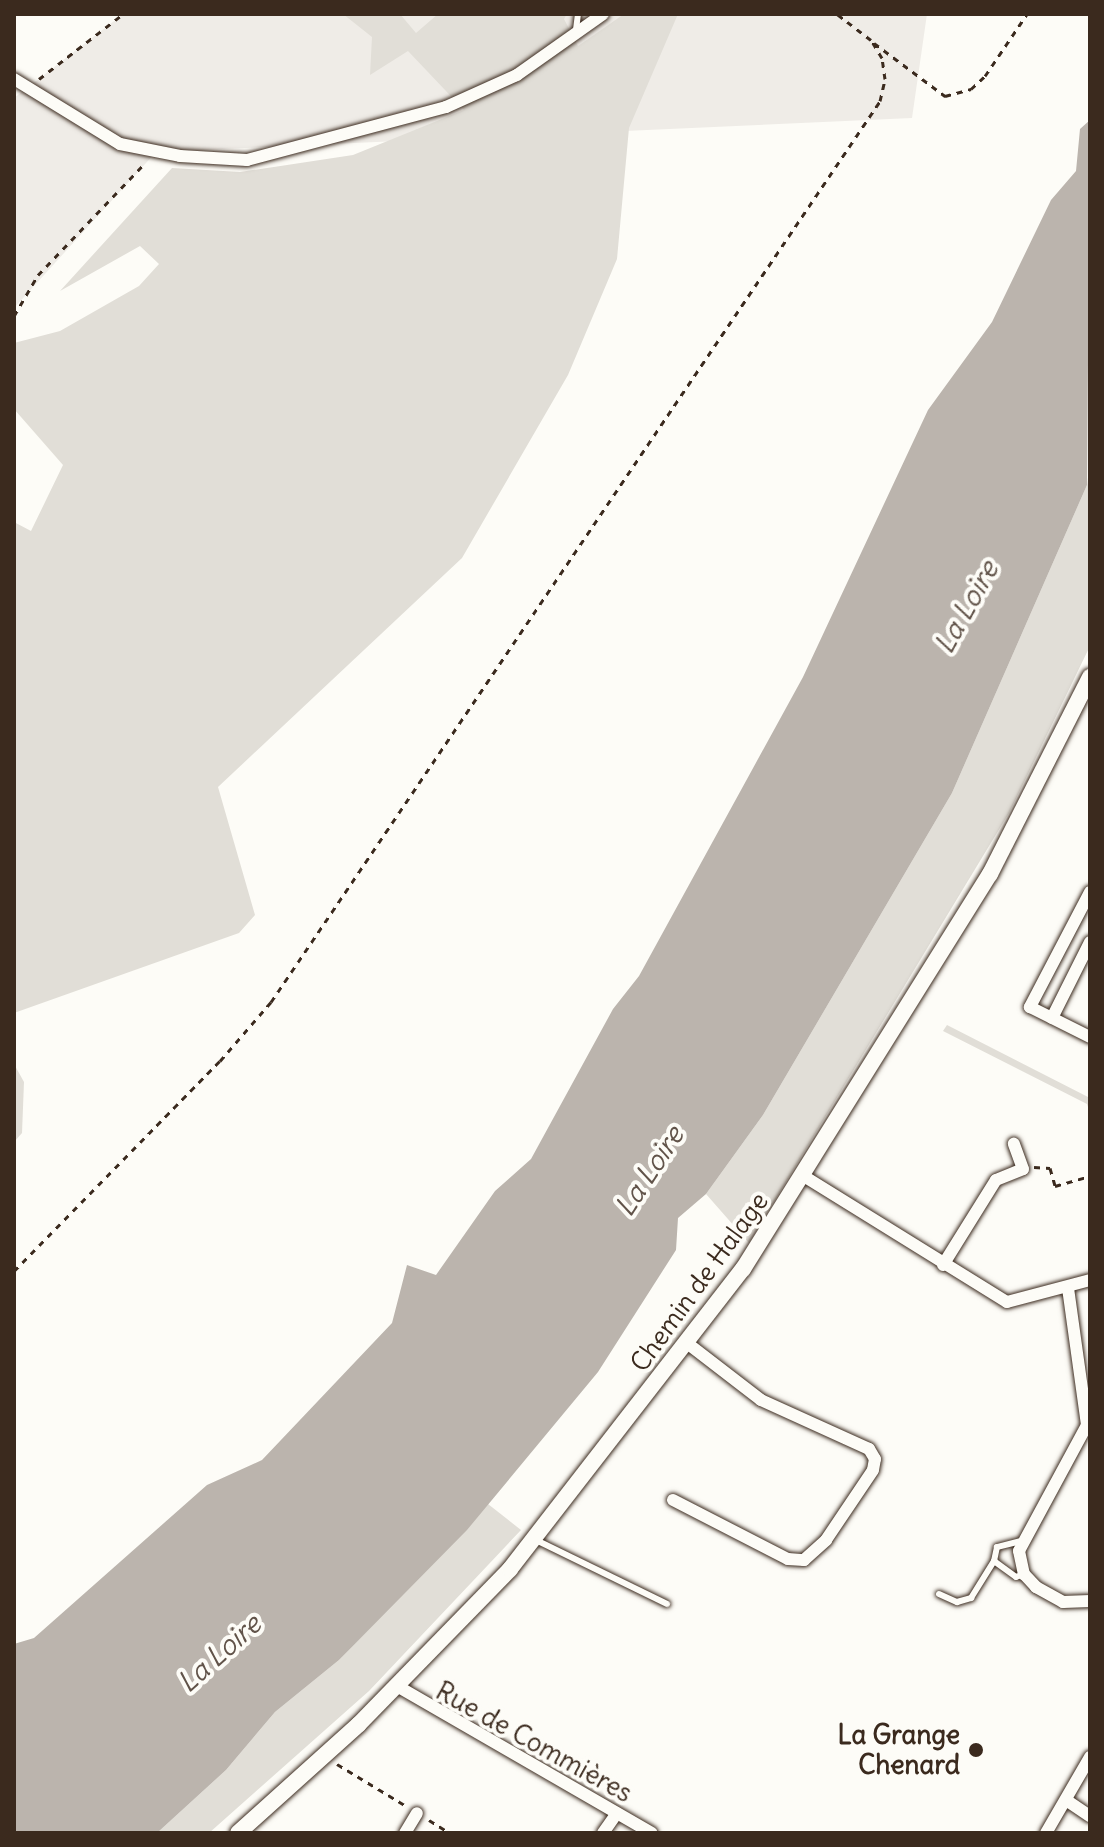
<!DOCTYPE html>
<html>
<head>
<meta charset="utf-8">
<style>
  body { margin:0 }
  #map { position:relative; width:1104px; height:1847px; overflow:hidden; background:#fdfcf7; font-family:Delius,sans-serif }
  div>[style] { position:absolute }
  .built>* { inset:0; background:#efece7 }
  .green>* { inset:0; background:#e1ded7 }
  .water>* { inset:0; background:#bbb4ad }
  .path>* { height:3px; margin-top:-1.5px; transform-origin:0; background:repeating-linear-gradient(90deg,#3b2a1e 0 6px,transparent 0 12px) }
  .roads { filter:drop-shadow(0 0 2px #3b2a1e) drop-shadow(0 0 2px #3b2a1e) }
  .lane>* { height:6px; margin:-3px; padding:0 3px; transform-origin:3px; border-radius:3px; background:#fdfcf7 }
  .street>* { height:12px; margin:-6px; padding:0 6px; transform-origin:6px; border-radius:6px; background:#fdfcf7 }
  .secondary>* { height:16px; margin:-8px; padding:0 8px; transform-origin:8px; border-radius:8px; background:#fdfcf7 }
  .dots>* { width:22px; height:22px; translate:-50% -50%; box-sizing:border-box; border:4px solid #fdfcf7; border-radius:50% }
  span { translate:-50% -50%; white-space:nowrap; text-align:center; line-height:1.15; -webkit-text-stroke:8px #fdfcf7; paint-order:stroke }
  .street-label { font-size:26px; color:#3b2a1e }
  .poi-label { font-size:26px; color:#3b2a1e; font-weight:700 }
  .right { translate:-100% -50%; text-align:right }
  .water-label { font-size:28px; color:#615349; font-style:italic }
  .frame { position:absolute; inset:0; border:16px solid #3b2a1e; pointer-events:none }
</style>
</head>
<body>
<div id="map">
  <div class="built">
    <div style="clip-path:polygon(123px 14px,927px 14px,912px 118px,156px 152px,14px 308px,14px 98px)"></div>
  </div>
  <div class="green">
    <div style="clip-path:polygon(343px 14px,400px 14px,416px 33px,438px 14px,567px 14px,564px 19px,578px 46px,624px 14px,678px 14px,629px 128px,617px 259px,568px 375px,462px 558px,218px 787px,255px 915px,239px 933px,14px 1013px,14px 522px,31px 531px,63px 465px,14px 409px,14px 343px,60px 331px,139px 286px,159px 264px,140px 246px,60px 291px,172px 168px,240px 172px,353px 155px,464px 110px,408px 51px,370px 75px,372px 37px)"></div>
    <div style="clip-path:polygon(1090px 462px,1090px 646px,1009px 813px,749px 1243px,706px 1194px,763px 1115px,952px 793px,1087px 485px)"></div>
    <div style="clip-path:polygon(947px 1025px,1090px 1098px,1090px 1113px,1087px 1104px,943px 1031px)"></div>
    <div style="clip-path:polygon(14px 1064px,24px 1082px,22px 1133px,14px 1142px)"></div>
    <div style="clip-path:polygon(488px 1504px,521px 1530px,369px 1691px,209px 1833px,157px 1833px,226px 1770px,275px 1712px,339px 1660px)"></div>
  </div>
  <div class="water">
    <div style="clip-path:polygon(1090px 120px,1087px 485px,952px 793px,763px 1115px,706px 1194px,678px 1218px,676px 1250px,598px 1372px,467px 1530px,339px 1660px,275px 1712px,226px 1770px,157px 1833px,14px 1833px,14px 1644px,34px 1638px,207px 1485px,262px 1460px,392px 1323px,407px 1265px,436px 1275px,495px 1191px,531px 1159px,613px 1009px,639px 976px,803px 677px,928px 410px,992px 322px,1051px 200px,1076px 171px,1080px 129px)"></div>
  </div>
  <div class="path">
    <div style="left:874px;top:43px;width:89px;rotate:36.7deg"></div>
    <div style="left:945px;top:96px;width:27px;rotate:-15deg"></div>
    <div style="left:971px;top:89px;width:19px;rotate:-43deg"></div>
    <div style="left:985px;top:76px;width:75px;rotate:-55.9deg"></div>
    <div style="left:39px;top:79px;width:106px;rotate:-37.7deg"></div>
    <div style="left:14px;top:316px;width:48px;rotate:-59.7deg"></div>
    <div style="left:38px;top:275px;width:156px;rotate:-46.3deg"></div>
    <div style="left:1034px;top:1167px;width:16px;rotate:4deg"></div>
    <div style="left:1050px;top:1168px;width:19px;rotate:74deg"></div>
    <div style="left:1055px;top:1186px;width:36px;rotate:-16deg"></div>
    <div style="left:14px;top:1271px;width:294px;rotate:-45.6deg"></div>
    <div style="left:220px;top:1061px;width:78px;rotate:-49.2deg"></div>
    <div style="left:271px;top:1002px;width:1088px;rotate:-55.94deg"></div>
    <div style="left:880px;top:101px;width:23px;rotate:-77deg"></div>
    <div style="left:885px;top:79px;width:21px;rotate:-98deg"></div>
    <div style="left:882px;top:58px;width:21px;rotate:-121deg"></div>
    <div style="left:871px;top:40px;width:43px;rotate:-142.6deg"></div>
    <div style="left:337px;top:1764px;width:81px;rotate:31.3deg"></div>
    <div style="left:429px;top:1820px;width:25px;rotate:32deg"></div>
  </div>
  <div class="roads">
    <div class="lane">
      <div style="left:576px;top:30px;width:16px;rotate:-83deg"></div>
      <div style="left:534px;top:1539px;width:148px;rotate:26deg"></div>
      <div style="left:1021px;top:1541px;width:25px;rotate:166deg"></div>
      <div style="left:997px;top:1547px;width:14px;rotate:102deg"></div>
      <div style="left:994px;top:1561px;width:27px;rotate:36deg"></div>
      <div style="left:1016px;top:1577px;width:9px;rotate:-21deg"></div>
      <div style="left:939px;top:1594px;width:20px;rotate:24deg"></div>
      <div style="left:957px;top:1602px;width:15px;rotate:-16deg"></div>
      <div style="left:971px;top:1598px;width:44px;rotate:-58.1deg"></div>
    </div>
    <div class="street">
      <div style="left:14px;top:79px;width:124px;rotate:31.5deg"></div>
      <div style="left:120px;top:144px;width:61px;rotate:11.3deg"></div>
      <div style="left:180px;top:156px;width:67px;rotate:3.4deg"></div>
      <div style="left:247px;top:160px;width:206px;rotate:-14.9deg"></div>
      <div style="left:446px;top:107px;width:78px;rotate:-24.3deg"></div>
      <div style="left:517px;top:75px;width:105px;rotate:-35.3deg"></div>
      <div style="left:1090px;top:892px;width:130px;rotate:117.6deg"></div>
      <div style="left:1030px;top:1007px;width:67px;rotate:26.6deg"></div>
      <div style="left:1052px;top:1018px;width:85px;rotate:-63.4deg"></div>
      <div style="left:802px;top:1175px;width:241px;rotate:31.8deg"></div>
      <div style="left:1007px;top:1302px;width:86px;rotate:-14.8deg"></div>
      <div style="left:943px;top:1265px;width:100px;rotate:-58.1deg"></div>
      <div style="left:996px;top:1180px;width:29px;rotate:-22deg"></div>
      <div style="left:1023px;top:1169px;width:27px;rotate:-110deg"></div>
      <div style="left:1068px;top:1288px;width:138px;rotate:82.1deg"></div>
      <div style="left:1087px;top:1425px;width:143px;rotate:118.4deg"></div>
      <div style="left:1019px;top:1551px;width:24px;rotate:78deg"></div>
      <div style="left:1024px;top:1574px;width:18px;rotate:47deg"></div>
      <div style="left:1036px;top:1587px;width:31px;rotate:29deg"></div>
      <div style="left:1063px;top:1602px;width:27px;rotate:-2deg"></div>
      <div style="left:673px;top:1500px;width:129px;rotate:27.2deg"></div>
      <div style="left:788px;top:1559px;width:16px;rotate:4deg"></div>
      <div style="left:804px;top:1560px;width:30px;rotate:-42deg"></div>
      <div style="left:826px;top:1540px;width:84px;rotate:-56.1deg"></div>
      <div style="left:873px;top:1470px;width:11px;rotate:-80deg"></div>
      <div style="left:875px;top:1459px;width:12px;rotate:-121deg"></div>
      <div style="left:869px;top:1449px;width:119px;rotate:-155.6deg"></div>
      <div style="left:761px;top:1400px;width:93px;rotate:-142.4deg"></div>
      <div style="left:397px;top:1686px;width:294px;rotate:30deg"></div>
      <div style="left:1066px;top:1800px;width:29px;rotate:34deg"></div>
      <div style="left:405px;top:1833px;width:23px;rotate:-59deg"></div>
      <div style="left:603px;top:1833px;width:24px;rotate:-55deg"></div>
      <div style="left:1046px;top:1833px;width:88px;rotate:-59.9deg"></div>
    </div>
    <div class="secondary">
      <div style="left:238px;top:1833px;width:163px;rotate:-42deg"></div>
      <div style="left:359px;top:1724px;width:216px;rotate:-45.7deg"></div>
      <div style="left:510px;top:1569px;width:380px;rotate:-52.2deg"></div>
      <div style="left:743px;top:1269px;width:466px;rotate:-58deg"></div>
      <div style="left:990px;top:874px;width:221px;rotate:-63.1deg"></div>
    </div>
  </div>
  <div class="dots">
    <div style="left:976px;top:1750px;background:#3b2a1e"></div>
  </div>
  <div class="street-label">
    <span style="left:699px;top:1282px;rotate:-54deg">Chemin de Halage</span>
    <span style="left:534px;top:1742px;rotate:29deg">Rue de Commières</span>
  </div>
  <div class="poi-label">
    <span class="right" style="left:960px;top:1750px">La Grange<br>Chenard</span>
  </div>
  <div class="water-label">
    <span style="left:966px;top:607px;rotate:-61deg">La Loire</span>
    <span style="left:649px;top:1171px;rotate:-57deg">La Loire</span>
    <span style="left:219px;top:1653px;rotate:-42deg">La Loire</span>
  </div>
  <div class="frame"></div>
</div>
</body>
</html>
